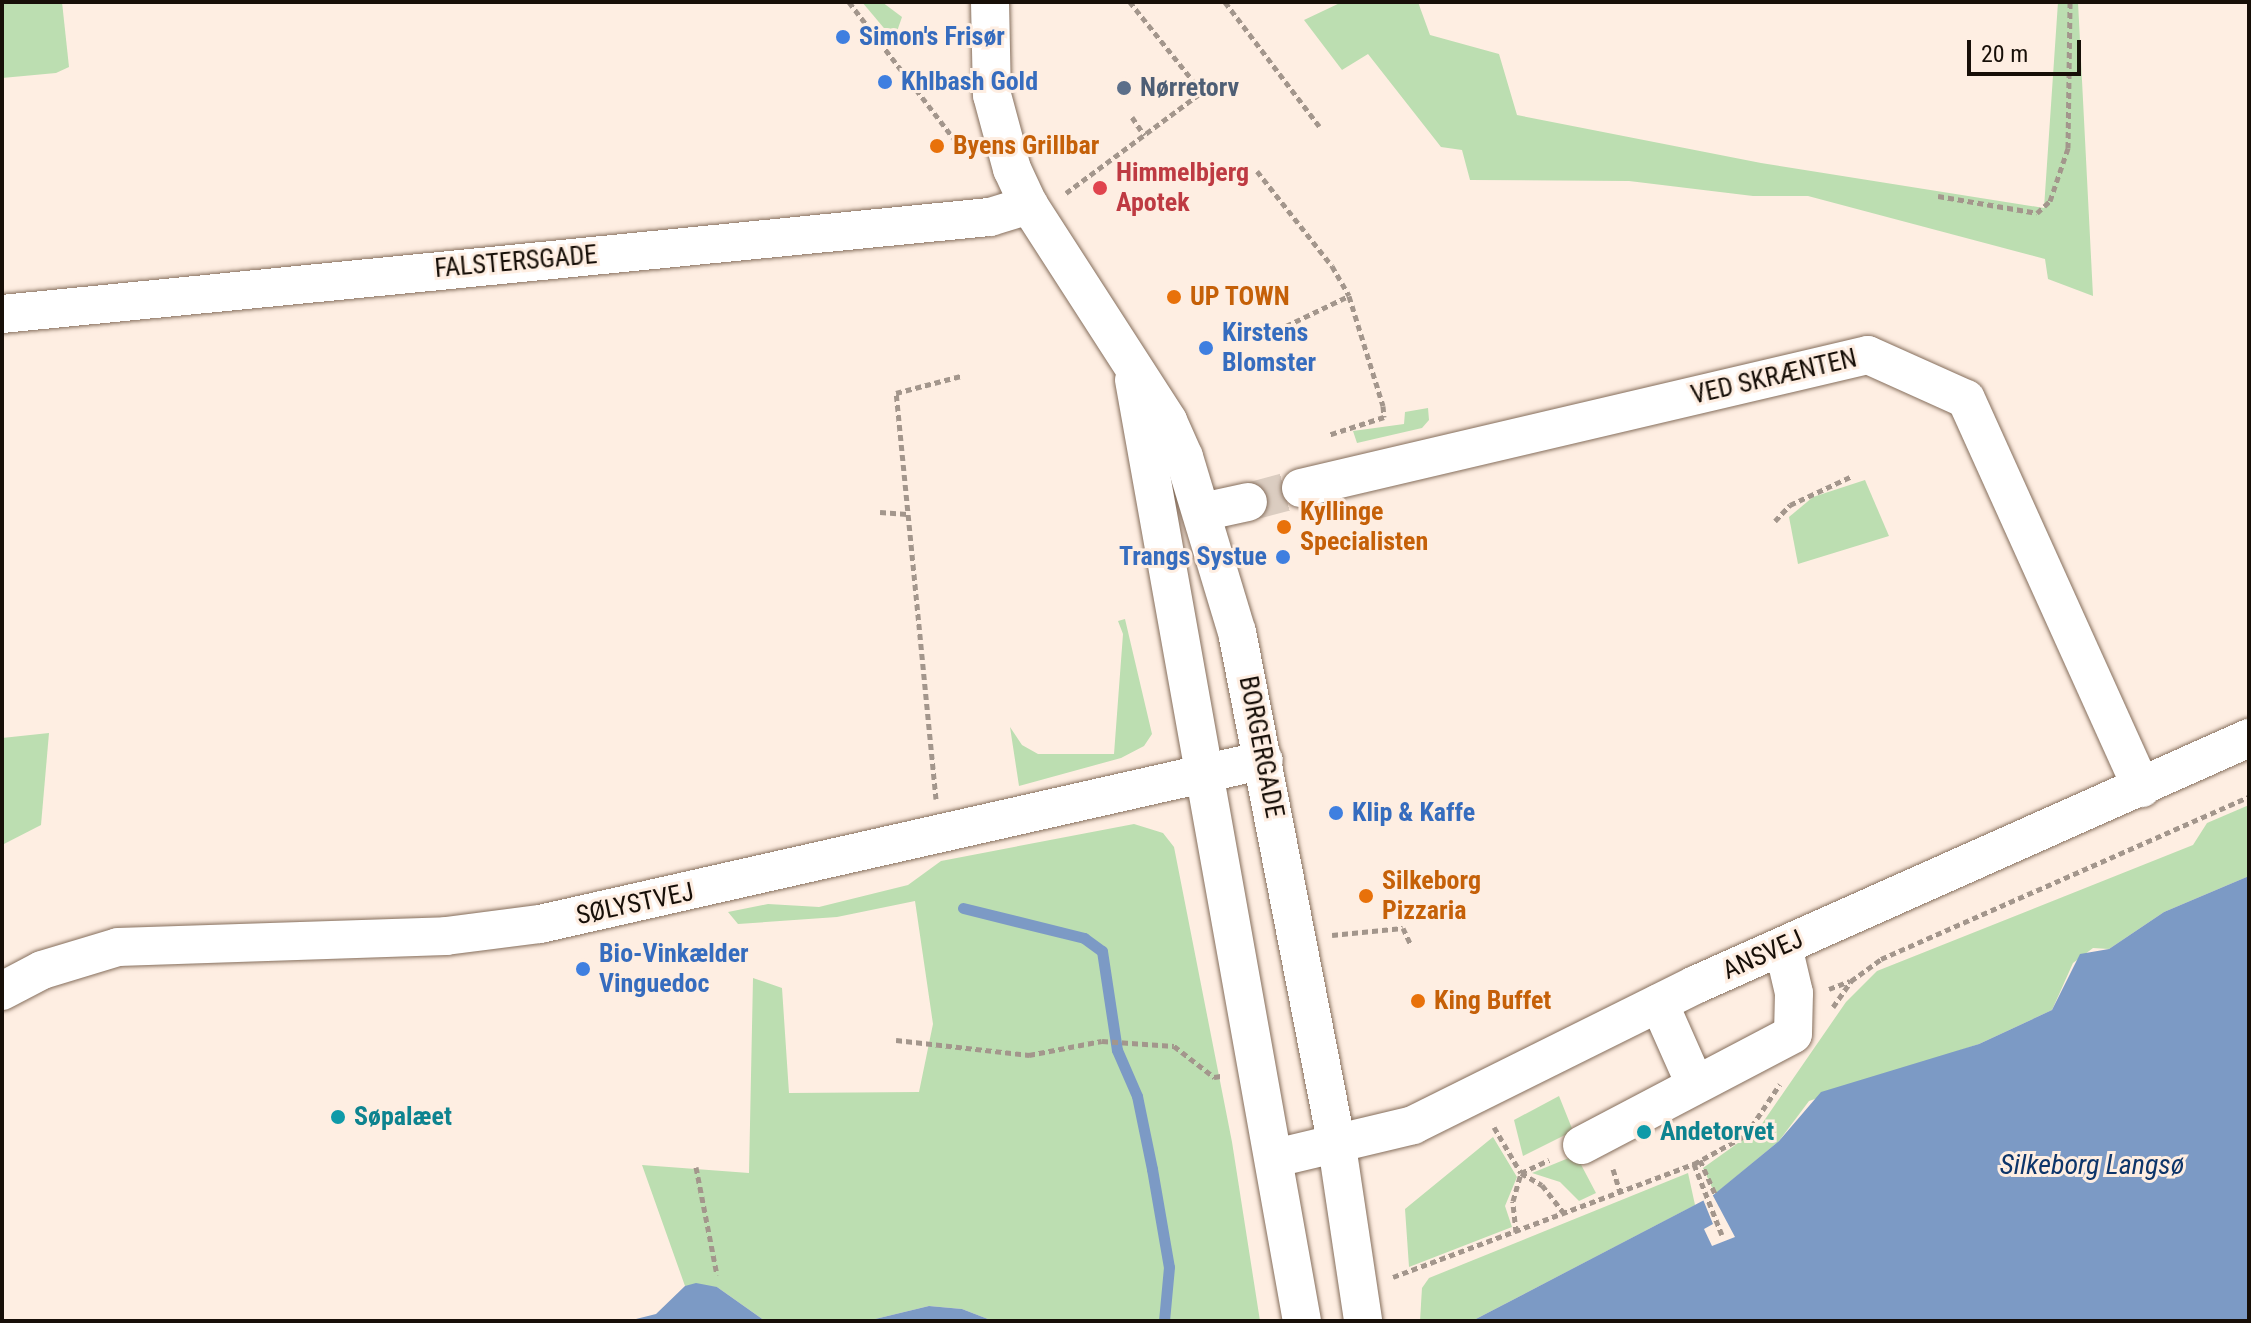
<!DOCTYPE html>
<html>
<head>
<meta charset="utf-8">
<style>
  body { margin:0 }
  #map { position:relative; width:2251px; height:1323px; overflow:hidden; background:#feeee2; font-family:"Roboto Condensed",sans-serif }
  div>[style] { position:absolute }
  .green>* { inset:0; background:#bcdeb1 }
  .water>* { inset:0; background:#7c9ac5 }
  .pier>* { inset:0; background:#feeee2 }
  .stream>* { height:11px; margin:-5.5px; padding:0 5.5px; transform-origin:5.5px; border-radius:5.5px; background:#7c9ac5 }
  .minor-tunnel>* { height:38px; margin-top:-19px; transform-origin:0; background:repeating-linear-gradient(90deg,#dbcdc1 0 38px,transparent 0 57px) }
  .path>* { height:5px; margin-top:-2.5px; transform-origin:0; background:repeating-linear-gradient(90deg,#a3968c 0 6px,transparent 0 10px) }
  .roads { filter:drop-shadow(0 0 2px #856e5c) drop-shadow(0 0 2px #856e5c) }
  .minor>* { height:38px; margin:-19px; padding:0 19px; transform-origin:19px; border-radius:19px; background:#fff }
  .dots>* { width:22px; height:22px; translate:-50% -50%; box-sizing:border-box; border:4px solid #feeee2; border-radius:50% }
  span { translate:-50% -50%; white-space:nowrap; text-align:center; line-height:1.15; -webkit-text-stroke:6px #feeee2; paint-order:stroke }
  .shop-label { font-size:26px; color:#366cbe; font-weight:700 }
  .left { translate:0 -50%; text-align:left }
  .right { translate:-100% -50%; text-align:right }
  .service-label { font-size:26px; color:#4e5e75; font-weight:700 }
  .food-label { font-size:26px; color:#c56008; font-weight:700 }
  .health-label { font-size:26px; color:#be3a42; font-weight:700 }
  .street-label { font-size:26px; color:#170f08 }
  .culture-label { font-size:26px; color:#0d838f; font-weight:700 }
  .water-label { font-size:28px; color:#0d356a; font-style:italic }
  .frame { position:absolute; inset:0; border:4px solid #170f08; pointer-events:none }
  .scale { position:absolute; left:1967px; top:40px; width:114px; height:36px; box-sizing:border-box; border:4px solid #170f08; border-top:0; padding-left:10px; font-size:24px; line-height:28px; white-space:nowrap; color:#170f08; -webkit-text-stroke:6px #feeee2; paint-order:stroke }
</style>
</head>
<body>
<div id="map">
  <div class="green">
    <div style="clip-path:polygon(2px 2px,62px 2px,69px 67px,56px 73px,2px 78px)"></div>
    <div style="clip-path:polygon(862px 2px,882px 2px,902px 17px,894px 40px)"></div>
    <div style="clip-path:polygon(1342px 2px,1418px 2px,1430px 35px,1499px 54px,1517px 115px,1761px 163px,2044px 208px,2058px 2px,2078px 2px,2093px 296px,2048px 279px,2045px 259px,1808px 196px,1753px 196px,1629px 181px,1470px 180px,1462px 150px,1441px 147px,1368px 54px,1342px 70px,1304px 20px)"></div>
    <div style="clip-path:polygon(1428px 408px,1429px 420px,1422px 428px,1357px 443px,1353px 431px,1404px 424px,1405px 412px)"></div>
    <div style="clip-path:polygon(1865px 480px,1889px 536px,1798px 564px,1789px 517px,1813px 497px)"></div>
    <div style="clip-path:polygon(1125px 619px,1152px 734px,1144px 746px,1121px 758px,1019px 786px,1010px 727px,1022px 745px,1038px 754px,1114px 754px,1123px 634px,1118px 621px)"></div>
    <div style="clip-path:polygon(49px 733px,41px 825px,2px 845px,2px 738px)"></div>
    <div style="clip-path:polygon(2249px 805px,2249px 876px,2164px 912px,2109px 949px,2093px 948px,2073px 963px,2052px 1010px,1979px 1044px,1809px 1101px,1779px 1141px,1715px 1194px,1703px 1168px,1759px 1128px,1846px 1002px,1877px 971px,2193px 845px,2207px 823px)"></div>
    <div style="clip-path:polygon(1134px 824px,1163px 833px,1174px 847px,1232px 1142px,1260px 1321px,993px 1321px,962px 1309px,929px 1306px,867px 1321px,765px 1321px,717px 1287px,685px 1286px,642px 1165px,749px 1173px,753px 978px,782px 988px,789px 1093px,919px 1092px,933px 1024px,915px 901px,837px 917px,738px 924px,728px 912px,768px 904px,819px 907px,908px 885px,941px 861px)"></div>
    <div style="clip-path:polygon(1559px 1096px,1573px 1131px,1523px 1156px,1514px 1120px)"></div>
    <div style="clip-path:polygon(1493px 1137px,1517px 1177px,1505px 1206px,1512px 1227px,1409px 1267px,1405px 1209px)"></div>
    <div style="clip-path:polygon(1576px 1155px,1596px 1193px,1579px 1201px,1560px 1182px,1532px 1173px)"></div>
    <div style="clip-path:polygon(1688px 1173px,1695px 1205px,1472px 1321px,1420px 1321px,1422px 1288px,1429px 1278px)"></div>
  </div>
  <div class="water">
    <div style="clip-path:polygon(2249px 876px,2249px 1321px,1472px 1321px,1712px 1196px,1779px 1141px,1821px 1092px,1979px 1044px,2052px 1010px,2080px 954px,2109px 949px,2164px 912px)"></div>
    <div style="clip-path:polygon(696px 1283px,717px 1287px,765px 1321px,628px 1321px,656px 1314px,685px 1286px)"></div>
    <div style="clip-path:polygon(929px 1306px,962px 1309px,993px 1321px,867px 1321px)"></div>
  </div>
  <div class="pier">
    <div style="clip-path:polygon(1711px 1192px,1735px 1237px,1712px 1246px,1704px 1229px,1713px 1224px,1702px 1197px)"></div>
  </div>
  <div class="stream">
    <div style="left:963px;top:908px;width:125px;rotate:13.9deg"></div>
    <div style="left:1084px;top:938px;width:22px;rotate:36deg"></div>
    <div style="left:1102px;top:951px;width:100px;rotate:81.4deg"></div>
    <div style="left:1117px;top:1050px;width:50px;rotate:66.5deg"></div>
    <div style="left:1137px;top:1096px;width:75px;rotate:78.4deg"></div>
    <div style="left:1152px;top:1169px;width:99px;rotate:80.2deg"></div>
    <div style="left:1169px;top:1267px;width:54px;rotate:95.3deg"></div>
  </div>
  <div class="minor-tunnel">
    <div style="left:1248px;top:502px;width:55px;rotate:-14.8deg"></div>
  </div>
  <div class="path">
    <div style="left:849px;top:2px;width:178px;rotate:52.5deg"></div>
    <div style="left:957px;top:143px;width:10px;rotate:-24deg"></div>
    <div style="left:1225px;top:2px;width:156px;rotate:52.8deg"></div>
    <div style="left:1132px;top:117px;width:22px;rotate:56deg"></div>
    <div style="left:1257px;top:171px;width:121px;rotate:51.7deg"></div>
    <div style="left:1332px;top:266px;width:34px;rotate:60deg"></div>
    <div style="left:1349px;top:296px;width:115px;rotate:72.8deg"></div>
    <div style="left:1383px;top:406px;width:11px;rotate:85deg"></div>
    <div style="left:1384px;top:417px;width:59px;rotate:162.2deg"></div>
    <div style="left:1066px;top:193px;width:169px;rotate:-36.6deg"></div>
    <div style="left:1202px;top:92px;width:115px;rotate:-128.7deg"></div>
    <div style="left:1938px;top:196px;width:100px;rotate:9.7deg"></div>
    <div style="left:2037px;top:213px;width:18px;rotate:-43deg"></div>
    <div style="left:2050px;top:201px;width:56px;rotate:-71.2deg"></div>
    <div style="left:2068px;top:148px;width:146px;rotate:-89.2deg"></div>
    <div style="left:1286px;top:326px;width:70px;rotate:-25.5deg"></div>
    <div style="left:880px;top:512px;width:27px;rotate:4deg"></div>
    <div style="left:1775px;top:521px;width:22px;rotate:-47deg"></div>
    <div style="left:1790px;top:505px;width:68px;rotate:-25.1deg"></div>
    <div style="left:936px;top:799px;width:408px;rotate:-95.6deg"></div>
    <div style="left:896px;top:393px;width:67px;rotate:-14.7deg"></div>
    <div style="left:1332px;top:935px;width:71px;rotate:-5.6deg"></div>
    <div style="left:1403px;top:928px;width:19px;rotate:65deg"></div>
    <div style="left:1829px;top:989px;width:22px;rotate:-21deg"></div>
    <div style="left:1833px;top:1007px;width:32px;rotate:-55deg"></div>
    <div style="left:1851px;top:981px;width:37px;rotate:-36deg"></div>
    <div style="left:1881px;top:959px;width:402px;rotate:-23.8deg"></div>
    <div style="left:896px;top:1040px;width:134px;rotate:6.4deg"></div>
    <div style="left:1029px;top:1055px;width:74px;rotate:-10.9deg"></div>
    <div style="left:1102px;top:1041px;width:72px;rotate:4deg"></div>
    <div style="left:1174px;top:1046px;width:51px;rotate:37.8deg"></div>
    <div style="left:1214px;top:1077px;width:7px;rotate:-8deg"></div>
    <div style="left:1494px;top:1127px;width:53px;rotate:59.6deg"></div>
    <div style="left:1521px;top:1173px;width:24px;rotate:30deg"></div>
    <div style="left:1542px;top:1185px;width:36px;rotate:52deg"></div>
    <div style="left:1700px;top:1160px;width:37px;rotate:66deg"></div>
    <div style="left:1694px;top:1164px;width:76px;rotate:68.5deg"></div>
    <div style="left:696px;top:1167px;width:110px;rotate:79deg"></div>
    <div style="left:1613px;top:1169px;width:24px;rotate:73deg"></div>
    <div style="left:1516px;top:1232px;width:31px;rotate:-96deg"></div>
    <div style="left:1513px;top:1201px;width:29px;rotate:-74deg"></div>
    <div style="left:1521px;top:1173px;width:31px;rotate:-25deg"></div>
    <div style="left:1393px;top:1277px;width:322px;rotate:-20.6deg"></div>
    <div style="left:1694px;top:1164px;width:60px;rotate:-29.1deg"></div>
    <div style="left:1746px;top:1135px;width:61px;rotate:-56.3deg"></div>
  </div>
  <div class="roads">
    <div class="minor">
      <div style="left:990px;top:2px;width:93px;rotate:88.8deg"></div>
      <div style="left:992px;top:95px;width:77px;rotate:74.9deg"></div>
      <div style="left:1012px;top:169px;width:40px;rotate:65deg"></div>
      <div style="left:1029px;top:205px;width:257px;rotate:57.2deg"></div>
      <div style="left:1168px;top:421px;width:39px;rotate:66deg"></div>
      <div style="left:1184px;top:457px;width:183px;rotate:73.2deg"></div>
      <div style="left:1237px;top:632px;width:524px;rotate:78.99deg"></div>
      <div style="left:1337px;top:1146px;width:177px;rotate:81.5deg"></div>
      <div style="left:2px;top:314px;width:993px;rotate:-5.61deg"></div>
      <div style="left:990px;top:217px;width:41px;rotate:-17.1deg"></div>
      <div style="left:1134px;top:380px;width:956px;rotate:79.88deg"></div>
      <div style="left:1301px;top:488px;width:582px;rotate:-13.2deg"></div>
      <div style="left:1868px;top:355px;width:107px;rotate:24.2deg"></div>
      <div style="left:1966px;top:399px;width:427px;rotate:65.7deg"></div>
      <div style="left:1202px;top:512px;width:47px;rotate:-12.3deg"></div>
      <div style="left:2px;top:991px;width:45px;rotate:-27.7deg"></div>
      <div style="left:42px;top:970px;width:79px;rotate:-16.8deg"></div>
      <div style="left:118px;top:947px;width:328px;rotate:-1.9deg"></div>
      <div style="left:446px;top:936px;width:95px;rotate:-7.3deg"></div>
      <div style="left:540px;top:924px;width:742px;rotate:-12.76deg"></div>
      <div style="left:1659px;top:1003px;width:86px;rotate:66.1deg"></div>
      <div style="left:1582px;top:1145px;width:238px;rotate:-27.7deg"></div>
      <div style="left:1793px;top:1034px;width:41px;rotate:-88.6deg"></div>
      <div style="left:1794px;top:993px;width:48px;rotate:-103.2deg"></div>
      <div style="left:1275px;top:1158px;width:142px;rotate:-13.4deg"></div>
      <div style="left:1413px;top:1125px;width:315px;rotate:-26.4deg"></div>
      <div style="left:1695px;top:985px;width:607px;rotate:-24.03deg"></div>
    </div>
  </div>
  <div class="dots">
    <div style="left:843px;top:37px;background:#3f7fe0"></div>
    <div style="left:885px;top:82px;background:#3f7fe0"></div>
    <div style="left:1124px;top:88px;background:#5c6f8a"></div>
    <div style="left:937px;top:146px;background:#e8710a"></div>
    <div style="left:1100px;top:188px;background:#e0444e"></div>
    <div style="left:1174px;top:297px;background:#e8710a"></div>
    <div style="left:1206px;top:348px;background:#3f7fe0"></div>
    <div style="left:1284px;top:527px;background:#e8710a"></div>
    <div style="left:1283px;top:557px;background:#3f7fe0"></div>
    <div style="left:1336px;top:813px;background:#3f7fe0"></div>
    <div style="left:1366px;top:896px;background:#e8710a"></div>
    <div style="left:583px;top:969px;background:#3f7fe0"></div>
    <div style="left:1418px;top:1001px;background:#e8710a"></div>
    <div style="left:338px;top:1117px;background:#0f9aa8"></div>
    <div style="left:1644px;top:1132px;background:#0f9aa8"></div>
  </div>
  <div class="shop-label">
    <span class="left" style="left:859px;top:37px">Simon's Frisør</span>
    <span class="left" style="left:901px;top:82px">Khlbash Gold</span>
    <span class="left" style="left:1222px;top:348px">Kirstens<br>Blomster</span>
    <span class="right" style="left:1267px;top:557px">Trangs Systue</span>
    <span class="left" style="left:1352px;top:813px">Klip &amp; Kaffe</span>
    <span class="left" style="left:599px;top:969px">Bio-Vinkælder<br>Vinguedoc</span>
  </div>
  <div class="service-label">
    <span class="left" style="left:1140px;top:88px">Nørretorv</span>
  </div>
  <div class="food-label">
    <span class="left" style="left:953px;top:146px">Byens Grillbar</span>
    <span class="left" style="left:1190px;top:297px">UP TOWN</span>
    <span class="left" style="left:1300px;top:527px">Kyllinge<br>Specialisten</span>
    <span class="left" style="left:1382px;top:896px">Silkeborg<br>Pizzaria</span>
    <span class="left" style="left:1434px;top:1001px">King Buffet</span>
  </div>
  <div class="health-label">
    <span class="left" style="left:1116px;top:188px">Himmelbjerg<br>Apotek</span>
  </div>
  <div class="street-label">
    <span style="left:516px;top:262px;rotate:-5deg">FALSTERSGADE</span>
    <span style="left:1774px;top:377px;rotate:-13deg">VED SKRÆNTEN</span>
    <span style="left:1261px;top:747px;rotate:79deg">BORGERGADE</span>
    <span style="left:635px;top:904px;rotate:-12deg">SØLYSTVEJ</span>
    <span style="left:1763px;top:955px;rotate:-24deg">ANSVEJ</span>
  </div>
  <div class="culture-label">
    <span class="left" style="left:354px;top:1117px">Søpalæet</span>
    <span class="left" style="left:1660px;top:1132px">Andetorvet</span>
  </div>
  <div class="water-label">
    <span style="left:2092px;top:1165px">Silkeborg Langsø</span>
  </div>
  <div class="frame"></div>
  <div class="scale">20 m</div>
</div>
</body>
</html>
